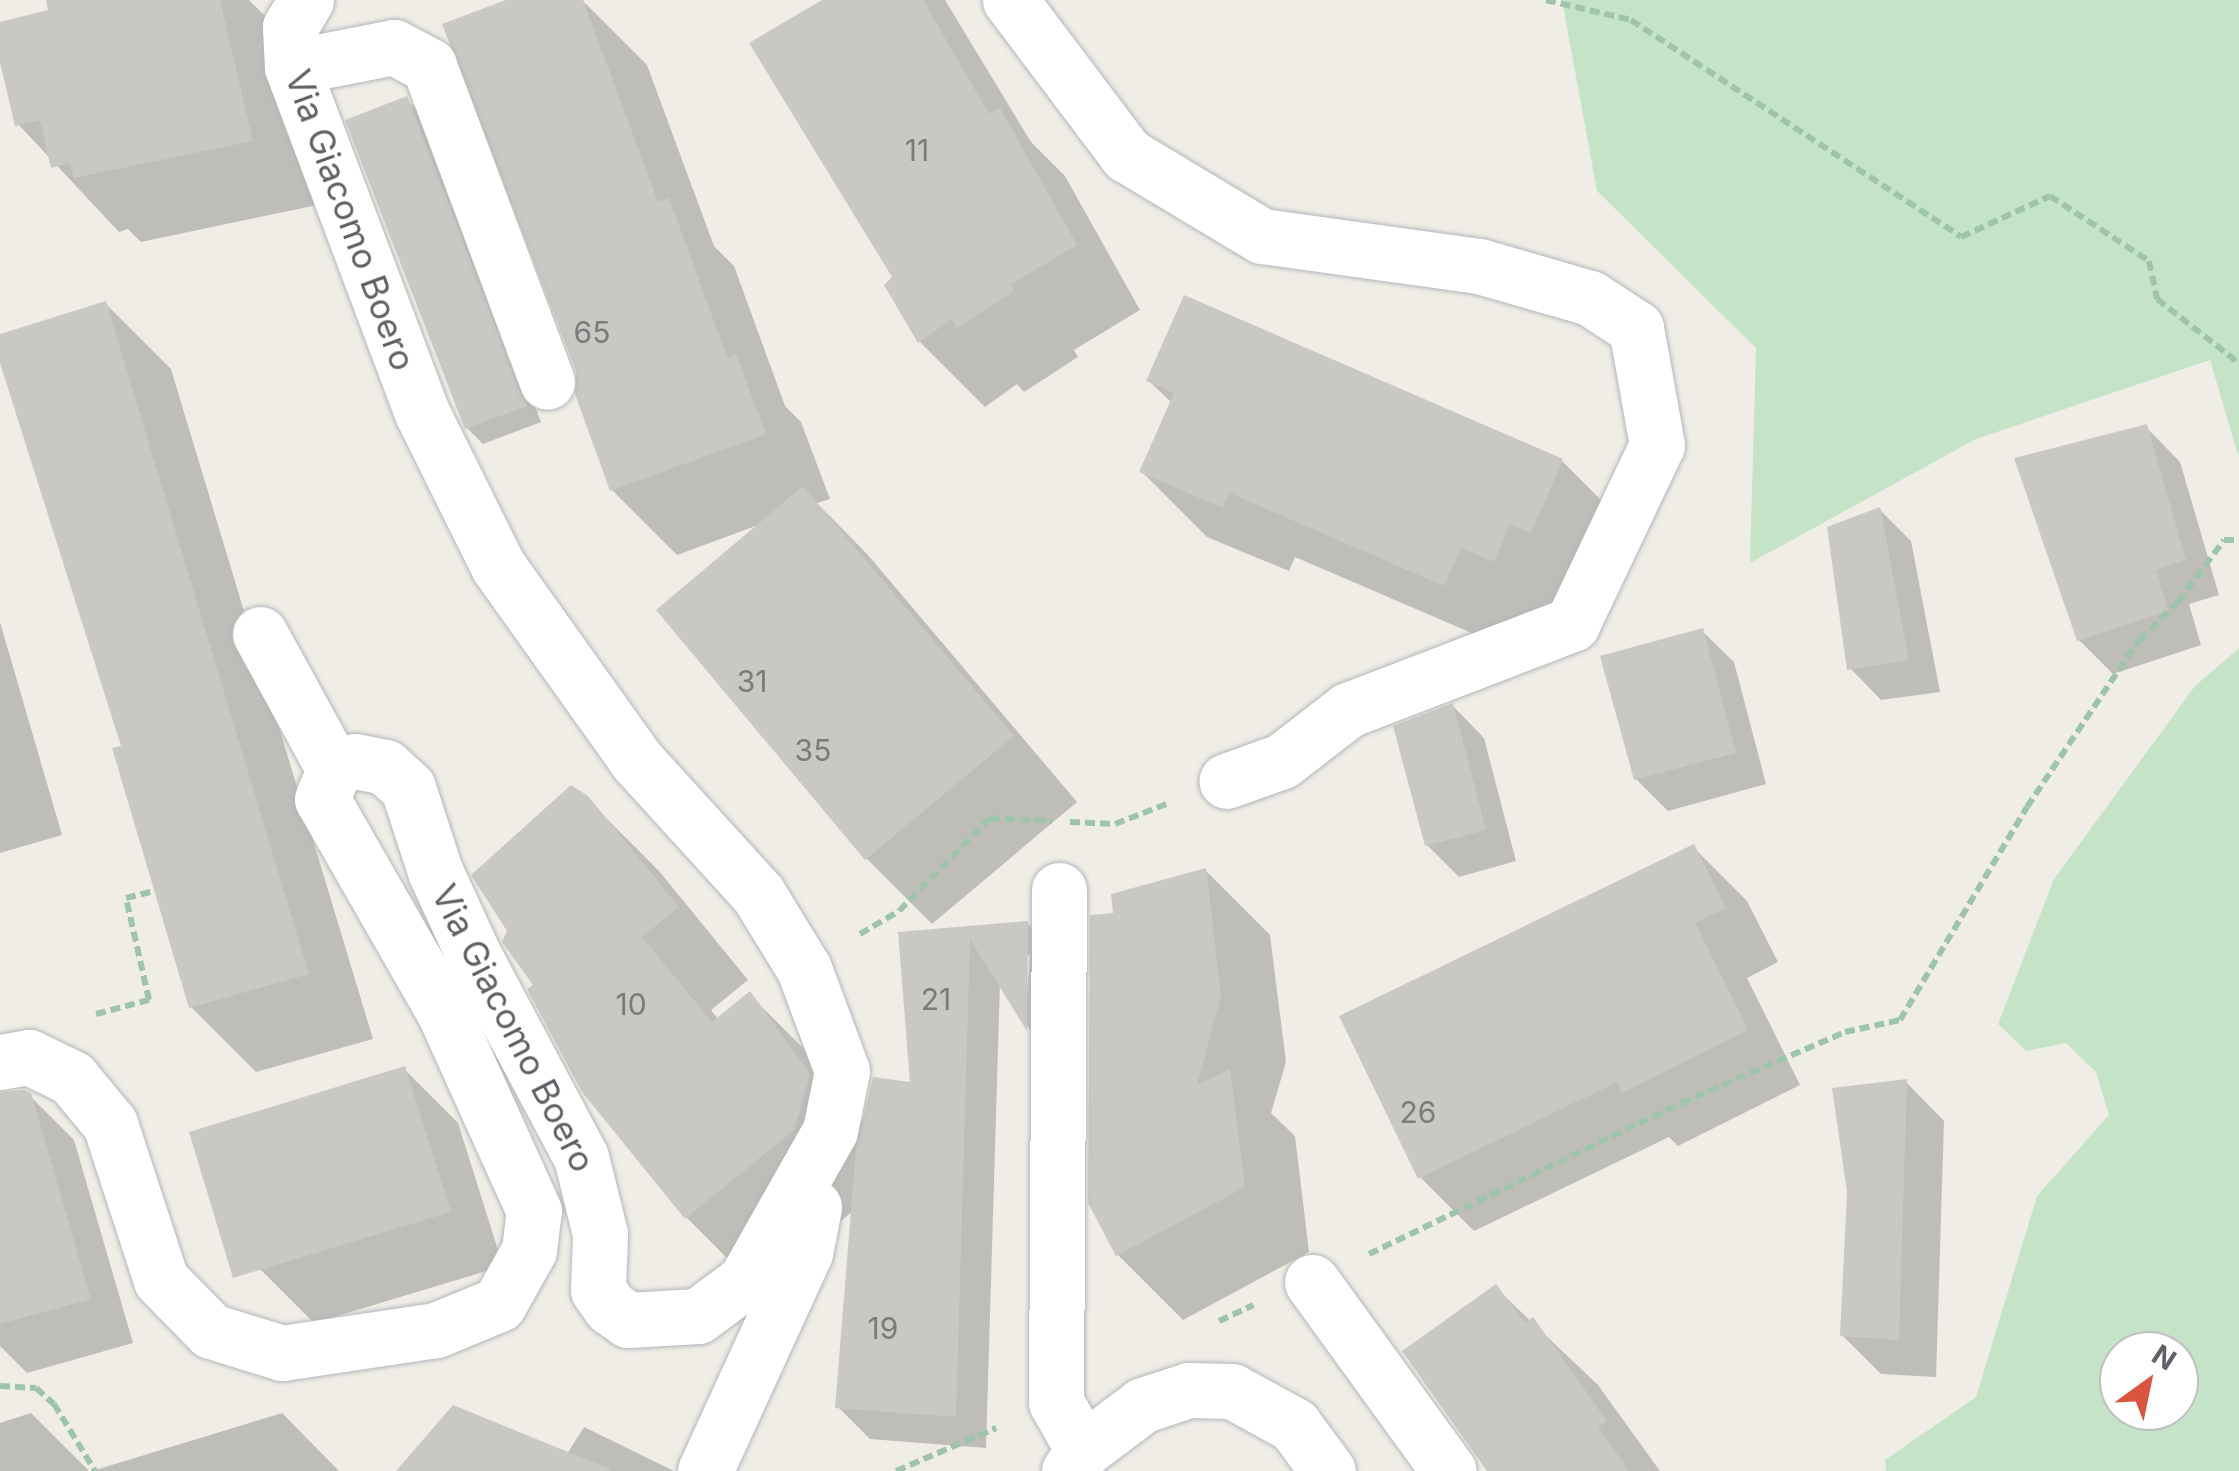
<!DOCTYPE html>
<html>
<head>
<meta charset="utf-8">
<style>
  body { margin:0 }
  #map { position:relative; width:2239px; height:1471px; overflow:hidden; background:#efede6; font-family:Inter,sans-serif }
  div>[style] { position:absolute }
  .green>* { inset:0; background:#c5e4c7 }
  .shadow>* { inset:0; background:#0003 }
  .building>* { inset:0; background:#cac8c3 }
  .path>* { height:6px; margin-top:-3px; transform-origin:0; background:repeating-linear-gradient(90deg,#9ec5ac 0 10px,transparent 0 15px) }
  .roads { filter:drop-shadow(0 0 2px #b3b6ba) drop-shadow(0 0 2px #b3b6ba) }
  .minor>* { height:55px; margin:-27.5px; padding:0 27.5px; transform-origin:27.5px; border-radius:27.5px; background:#fff }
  span { translate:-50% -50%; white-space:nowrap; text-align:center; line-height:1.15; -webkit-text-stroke:9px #fff; paint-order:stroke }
  .number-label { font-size:30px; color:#797b7c }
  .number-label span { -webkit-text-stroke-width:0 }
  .street-label { font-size:35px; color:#5e6165 }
  .north { position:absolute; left:2099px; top:1331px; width:100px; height:100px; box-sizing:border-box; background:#fff; border:2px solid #bfc0c1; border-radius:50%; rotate:33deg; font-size:28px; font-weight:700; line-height:40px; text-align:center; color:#5e6165 }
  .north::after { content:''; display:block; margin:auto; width:35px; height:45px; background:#db5440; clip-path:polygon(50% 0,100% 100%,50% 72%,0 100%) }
</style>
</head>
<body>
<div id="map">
  <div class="green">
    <div style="clip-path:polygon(1562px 0,2239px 0,2239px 458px,2210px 360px,1976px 439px,1750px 563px,1756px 348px,1597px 191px)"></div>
    <div style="clip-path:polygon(evenodd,2239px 648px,2239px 1471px,1886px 1471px,1885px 1460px,1976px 1397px,2037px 1196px,2109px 1115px,2096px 1072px,2066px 1043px,2026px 1051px,1998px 1024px,2054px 879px,2195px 686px,2239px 648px,2119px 1351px,2179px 1351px,2179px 1411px,2119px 1411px,2119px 1351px)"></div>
  </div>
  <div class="shadow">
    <div style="clip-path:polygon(48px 0,249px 0,274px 25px,317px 205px,141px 242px,128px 229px,119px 232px,18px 124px,0 24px,51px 12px)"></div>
    <div style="clip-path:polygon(514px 0,582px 0,647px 65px,714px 246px,734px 266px,785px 406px,801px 422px,830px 499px,817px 503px,868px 555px,1077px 802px,932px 924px,867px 859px,659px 610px,761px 524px,677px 555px,612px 490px,579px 371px)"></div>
    <div style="clip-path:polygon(827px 0,945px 0,1031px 142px,1065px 176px,1140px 310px,1074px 350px,1078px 357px,1024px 392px,1017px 384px,985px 407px,920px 342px,887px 285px,896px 278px)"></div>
    <div style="clip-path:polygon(406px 99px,422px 115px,541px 422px,483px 444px,467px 428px)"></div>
    <div style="clip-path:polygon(106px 304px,171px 369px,373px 1039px,256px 1072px,191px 1007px,124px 748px,0 354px,0 337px)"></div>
    <div style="clip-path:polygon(1149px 381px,1562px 461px,1627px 526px,1559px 625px,1527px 611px,1509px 649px,1295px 557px,1289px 571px,1207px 537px,1142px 472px,1172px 403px)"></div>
    <div style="clip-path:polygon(2146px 427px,2180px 462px,2219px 595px,2189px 604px,2201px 645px,2113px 674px,2079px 640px)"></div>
    <div style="clip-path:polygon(1880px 510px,1911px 541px,1940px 692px,1881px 700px,1850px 668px)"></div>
    <div style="clip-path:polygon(0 622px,62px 835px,0 853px)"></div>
    <div style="clip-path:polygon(1702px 631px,1734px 662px,1766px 784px,1668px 811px,1636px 779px)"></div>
    <div style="clip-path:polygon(1453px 706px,1484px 738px,1516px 861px,1459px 877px,1427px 845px)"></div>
    <div style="clip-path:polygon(586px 798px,659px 871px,748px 980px,711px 1010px,719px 1020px,750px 995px,821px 1066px,864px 1125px,913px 1084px,901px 935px,1027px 923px,1058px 955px,1058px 1058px,1025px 1024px,1030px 954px,1000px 983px,986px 1448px,870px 1439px,838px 1407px,853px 1211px,758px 1289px,687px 1218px,584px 1090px,536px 986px)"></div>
    <div style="clip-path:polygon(1693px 847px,1747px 901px,1778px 962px,1747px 978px,1800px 1085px,1678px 1146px,1669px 1137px,1474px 1231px,1420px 1177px)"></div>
    <div style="clip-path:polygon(1205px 870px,1270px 935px,1286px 1062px,1271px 1113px,1295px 1136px,1309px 1252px,1183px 1320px,1118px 1255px,1116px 915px)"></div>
    <div style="clip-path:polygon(404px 1069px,458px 1123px,503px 1266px,314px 1323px,260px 1269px)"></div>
    <div style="clip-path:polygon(1906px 1082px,1944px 1121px,1936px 1377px,1881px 1374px,1842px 1335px,1850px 1192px)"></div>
    <div style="clip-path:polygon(30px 1096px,74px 1140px,133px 1343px,27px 1373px,0 1346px,0 1105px)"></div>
    <div style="clip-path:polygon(1496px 1288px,1598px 1385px,1660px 1471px,1490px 1471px)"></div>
    <div style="clip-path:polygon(31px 1413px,89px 1471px,0 1471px,0 1423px)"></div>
    <div style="clip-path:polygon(282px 1413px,339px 1471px,92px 1471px)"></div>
    <div style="clip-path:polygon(584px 1427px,674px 1471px,400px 1471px,567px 1454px)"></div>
  </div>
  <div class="building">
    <div style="clip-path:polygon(46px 0,220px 0,253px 141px,74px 178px,70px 163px,51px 168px,40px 120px,15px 126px,0 62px,0 22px,48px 10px)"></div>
    <div style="clip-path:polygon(506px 0,583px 0,658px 202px,669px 198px,727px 357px,736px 354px,766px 434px,610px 491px,575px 394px,576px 371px,442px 24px)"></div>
    <div style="clip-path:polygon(822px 0,923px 0,989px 114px,1000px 108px,1077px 245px,1011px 284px,1014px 291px,957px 328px,952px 319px,918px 343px,884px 285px,892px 277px,749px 43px)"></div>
    <div style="clip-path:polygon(407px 96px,527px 406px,465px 429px,345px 120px)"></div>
    <div style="clip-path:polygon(1184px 295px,1563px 459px,1531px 534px,1510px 524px,1494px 562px,1461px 548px,1444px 586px,1230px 493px,1223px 508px,1139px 472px,1174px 393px,1146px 381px)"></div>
    <div style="clip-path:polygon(106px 301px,309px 974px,189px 1008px,112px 748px,121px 746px,0 363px,0 334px)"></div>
    <div style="clip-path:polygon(2147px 424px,2186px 560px,2156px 570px,2168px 611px,2077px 641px,2014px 458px)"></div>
    <div style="clip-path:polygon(803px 486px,1014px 736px,865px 860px,656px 610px)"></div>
    <div style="clip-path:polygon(1880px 507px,1909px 660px,1847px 670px,1827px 527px)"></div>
    <div style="clip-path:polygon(1703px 628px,1736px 753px,1634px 780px,1600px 656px)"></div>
    <div style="clip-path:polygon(1453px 703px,1486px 830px,1425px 846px,1393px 726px)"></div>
    <div style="clip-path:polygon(571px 785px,588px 796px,679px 907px,642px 937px,712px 1022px,750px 991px,810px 1074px,794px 1130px,685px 1219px,582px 1092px,527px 989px,533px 985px,502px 942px,507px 931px,471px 875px)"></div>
    <div style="clip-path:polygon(1694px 844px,1726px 908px,1695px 923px,1748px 1030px,1622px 1093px,1617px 1082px,1418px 1179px,1339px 1016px)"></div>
    <div style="clip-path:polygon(1206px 868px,1221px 996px,1197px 1085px,1230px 1069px,1245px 1187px,1116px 1256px,1088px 1203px,1090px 915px,1113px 913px,1111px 894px)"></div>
    <div style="clip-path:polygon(1028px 921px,1027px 1031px,970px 939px,956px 1417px,835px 1408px,856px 1149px,873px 1077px,910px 1082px,898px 932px)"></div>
    <div style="clip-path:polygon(405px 1066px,451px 1212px,233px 1278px,189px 1132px)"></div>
    <div style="clip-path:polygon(1907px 1079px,1899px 1340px,1840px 1336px,1847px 1192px,1832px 1088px)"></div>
    <div style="clip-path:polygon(24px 1090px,31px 1093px,91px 1299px,0 1324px,0 1092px)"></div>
    <div style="clip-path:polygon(1496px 1284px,1525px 1323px,1533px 1317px,1607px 1421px,1598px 1427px,1629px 1471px,1487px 1471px,1402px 1351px)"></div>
    <div style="clip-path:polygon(453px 1405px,610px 1469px,609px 1471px,396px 1471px)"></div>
  </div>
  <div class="path">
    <div style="left:1546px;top:0;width:87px;rotate:13.2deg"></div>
    <div style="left:1631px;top:20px;width:395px;rotate:33.3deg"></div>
    <div style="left:1961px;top:237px;width:98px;rotate:-24.7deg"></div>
    <div style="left:2050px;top:196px;width:118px;rotate:33.3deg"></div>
    <div style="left:2149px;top:261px;width:39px;rotate:78deg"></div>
    <div style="left:2157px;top:299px;width:104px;rotate:38deg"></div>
    <div style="left:1070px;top:822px;width:45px;rotate:2.5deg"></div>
    <div style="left:1115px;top:824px;width:58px;rotate:-21.3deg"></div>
    <div style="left:860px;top:934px;width:45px;rotate:-30.5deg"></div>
    <div style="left:899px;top:911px;width:130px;rotate:-45.6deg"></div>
    <div style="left:990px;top:818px;width:62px;rotate:2.8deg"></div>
    <div style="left:96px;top:1014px;width:55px;rotate:-14.8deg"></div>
    <div style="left:149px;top:1000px;width:105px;rotate:-102.7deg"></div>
    <div style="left:126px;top:898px;width:29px;rotate:-14deg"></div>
    <div style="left:1369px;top:1254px;width:347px;rotate:-25.8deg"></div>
    <div style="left:1681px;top:1103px;width:179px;rotate:-23.4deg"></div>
    <div style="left:1845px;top:1032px;width:56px;rotate:-12.3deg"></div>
    <div style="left:1900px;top:1020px;width:248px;rotate:-59.2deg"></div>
    <div style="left:2027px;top:807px;width:201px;rotate:-56.2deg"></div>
    <div style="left:2139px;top:640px;width:54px;rotate:-44.3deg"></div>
    <div style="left:2178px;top:602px;width:77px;rotate:-53.4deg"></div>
    <div style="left:2224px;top:540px;width:15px"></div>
    <div style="left:1219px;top:1321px;width:38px;rotate:-25deg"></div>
    <div style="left:0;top:1386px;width:36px;rotate:3deg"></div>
    <div style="left:36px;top:1388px;width:24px;rotate:42deg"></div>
    <div style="left:54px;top:1404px;width:79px;rotate:58.5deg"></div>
    <div style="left:896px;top:1471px;width:109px;rotate:-23.3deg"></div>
  </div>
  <div class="roads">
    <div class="minor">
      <div style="left:1010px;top:0;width:194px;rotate:53deg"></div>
      <div style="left:1127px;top:155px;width:157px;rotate:31deg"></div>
      <div style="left:1262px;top:236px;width:219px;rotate:7.9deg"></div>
      <div style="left:1479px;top:266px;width:116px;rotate:16.1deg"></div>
      <div style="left:1590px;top:298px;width:55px;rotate:33.1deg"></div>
      <div style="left:1636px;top:328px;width:119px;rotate:79.8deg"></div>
      <div style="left:1657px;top:445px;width:198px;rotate:115.4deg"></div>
      <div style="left:1572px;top:624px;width:240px;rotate:159deg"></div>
      <div style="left:1348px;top:710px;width:83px;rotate:142.3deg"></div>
      <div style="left:1282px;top:761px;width:59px;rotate:160.3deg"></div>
      <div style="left:292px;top:67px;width:104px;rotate:-11.1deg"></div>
      <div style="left:394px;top:47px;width:40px;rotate:28deg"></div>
      <div style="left:429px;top:66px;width:337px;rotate:69.5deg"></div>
      <div style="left:260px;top:634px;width:154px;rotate:61.3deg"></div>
      <div style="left:1059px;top:890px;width:512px;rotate:90.34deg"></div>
      <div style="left:1056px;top:1402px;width:55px;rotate:60.6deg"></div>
      <div style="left:0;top:1062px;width:29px;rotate:-10deg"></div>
      <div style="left:29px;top:1057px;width:48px;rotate:26deg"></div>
      <div style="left:72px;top:1078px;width:60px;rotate:50.4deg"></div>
      <div style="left:110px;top:1124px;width:164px;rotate:71.9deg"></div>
      <div style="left:161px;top:1280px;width:71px;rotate:45.6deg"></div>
      <div style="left:211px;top:1331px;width:74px;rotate:17.2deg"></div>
      <div style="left:282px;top:1353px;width:156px;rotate:-8.5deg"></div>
      <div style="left:436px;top:1330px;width:68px;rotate:-22.4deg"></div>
      <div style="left:499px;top:1304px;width:62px;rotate:-60.9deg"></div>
      <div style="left:529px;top:1250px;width:39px;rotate:-83deg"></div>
      <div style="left:534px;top:1211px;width:218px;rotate:-114.3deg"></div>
      <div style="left:444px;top:1012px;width:245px;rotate:-119.8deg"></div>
      <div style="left:322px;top:799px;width:32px;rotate:-68deg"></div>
      <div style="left:334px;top:769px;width:22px;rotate:-21deg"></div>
      <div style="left:355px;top:761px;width:31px;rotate:11deg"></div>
      <div style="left:385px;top:767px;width:31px;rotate:42deg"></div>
      <div style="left:408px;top:788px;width:87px;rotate:72deg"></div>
      <div style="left:435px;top:871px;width:94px;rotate:65.4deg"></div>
      <div style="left:474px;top:956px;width:228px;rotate:62deg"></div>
      <div style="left:581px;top:1157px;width:79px;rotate:76.1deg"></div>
      <div style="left:600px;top:1234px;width:56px;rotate:92deg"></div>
      <div style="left:598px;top:1290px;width:21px;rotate:55deg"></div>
      <div style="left:610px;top:1307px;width:22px;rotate:36deg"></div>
      <div style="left:628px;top:1320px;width:70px;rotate:-3.3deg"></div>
      <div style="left:698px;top:1316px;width:59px;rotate:-36.7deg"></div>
      <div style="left:745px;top:1281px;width:172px;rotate:-60.5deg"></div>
      <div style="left:830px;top:1131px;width:61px;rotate:-78.7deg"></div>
      <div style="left:842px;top:1071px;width:109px;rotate:-110.4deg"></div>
      <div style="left:804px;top:969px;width:88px;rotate:-121.5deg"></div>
      <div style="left:758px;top:894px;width:180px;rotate:-132.3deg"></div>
      <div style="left:637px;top:761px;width:239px;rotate:-125.5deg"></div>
      <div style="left:498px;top:566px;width:171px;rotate:-116.4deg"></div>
      <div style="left:422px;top:413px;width:370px;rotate:-110.6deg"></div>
      <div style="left:292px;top:67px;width:40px;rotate:-92.9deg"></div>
      <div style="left:290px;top:27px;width:31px;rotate:-59deg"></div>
      <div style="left:1312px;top:1282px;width:233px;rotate:54.1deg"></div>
      <div style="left:705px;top:1471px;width:240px;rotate:-65.4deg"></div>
      <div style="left:805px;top:1253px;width:47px;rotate:-78.9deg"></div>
      <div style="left:1069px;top:1471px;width:25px;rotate:-56deg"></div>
      <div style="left:1083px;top:1450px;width:75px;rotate:-36.9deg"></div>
      <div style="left:1143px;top:1405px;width:48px;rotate:-18.1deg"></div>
      <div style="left:1189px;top:1390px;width:43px;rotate:1.3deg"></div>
      <div style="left:1232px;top:1391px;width:71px;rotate:28.7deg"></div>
      <div style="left:1294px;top:1425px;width:57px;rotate:53.5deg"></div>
    </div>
  </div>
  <div class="number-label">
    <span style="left:917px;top:150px">11</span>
    <span style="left:592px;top:332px">65</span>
    <span style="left:752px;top:681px">31</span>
    <span style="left:813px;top:750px">35</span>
    <span style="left:936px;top:999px">21</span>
    <span style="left:631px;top:1004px">10</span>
    <span style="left:1418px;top:1112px">26</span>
    <span style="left:883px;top:1328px">19</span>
  </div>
  <div class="street-label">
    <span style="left:351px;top:220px;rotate:70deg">Via Giacomo Boero</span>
    <span style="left:514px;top:1028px;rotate:63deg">Via Giacomo Boero</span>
  </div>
  <div class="north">N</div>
</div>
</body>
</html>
